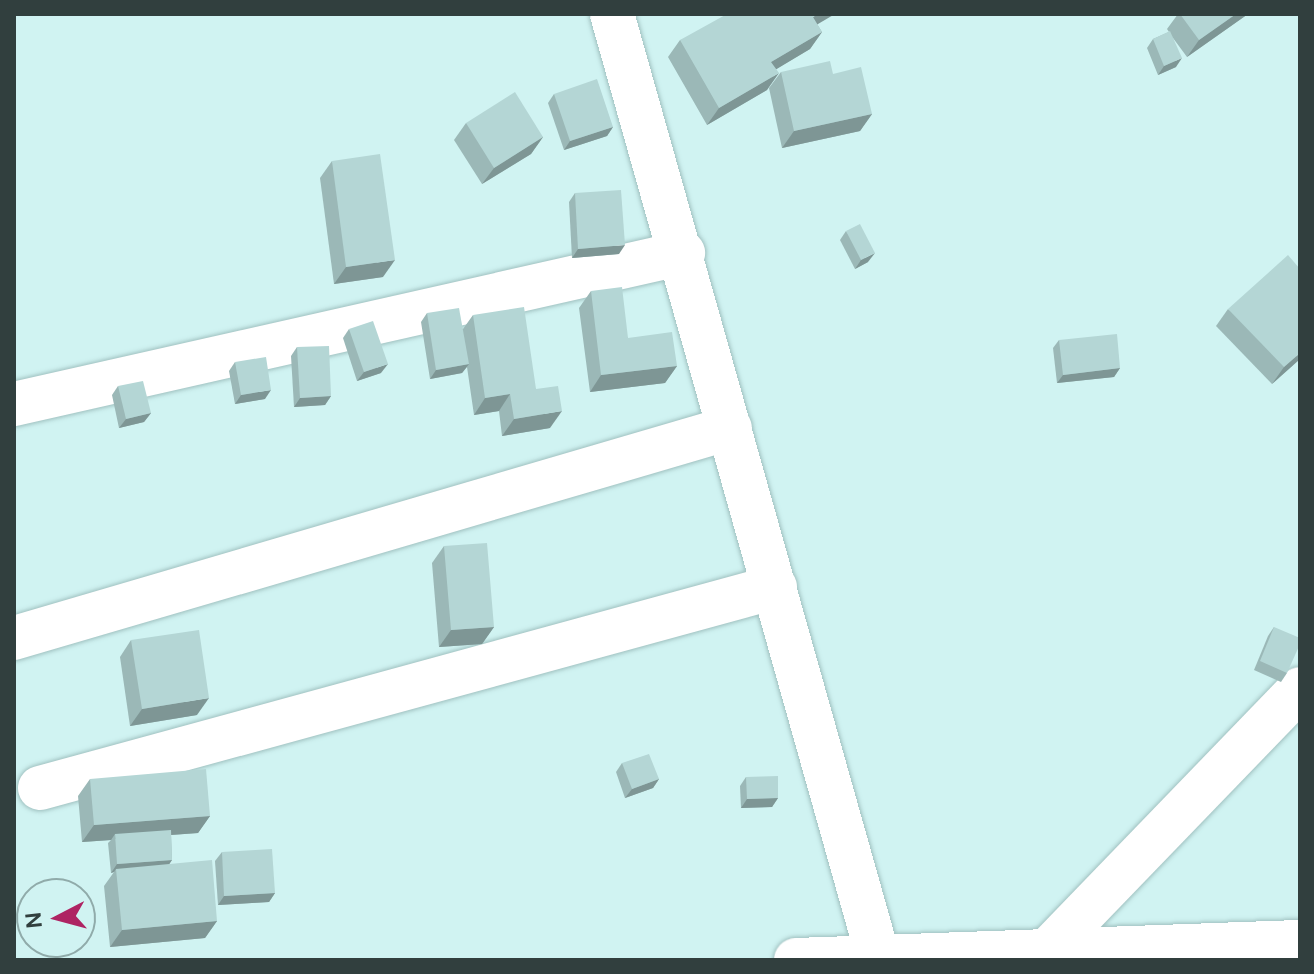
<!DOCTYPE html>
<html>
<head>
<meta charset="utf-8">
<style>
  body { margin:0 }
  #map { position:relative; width:1314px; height:974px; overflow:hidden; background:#d0f3f2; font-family:"DM Sans",sans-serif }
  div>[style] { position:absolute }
  .roads { filter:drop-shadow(0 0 2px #a0c1c0) drop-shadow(0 0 2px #a0c1c0) }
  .street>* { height:44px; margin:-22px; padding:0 22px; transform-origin:22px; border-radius:22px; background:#fff }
  .wall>* { inset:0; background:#9bb8b7 }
  .shaded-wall>* { inset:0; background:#7e9695 }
  .building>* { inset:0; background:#b4d6d5 }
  span { translate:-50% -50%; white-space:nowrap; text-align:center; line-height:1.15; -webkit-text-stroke:8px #d0f3f2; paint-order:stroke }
  .frame { position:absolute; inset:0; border:16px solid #313f3e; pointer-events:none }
  .north { position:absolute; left:16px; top:878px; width:80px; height:80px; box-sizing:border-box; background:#d0f3f2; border:2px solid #90abaa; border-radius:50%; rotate:264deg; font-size:22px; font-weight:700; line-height:32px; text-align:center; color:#313f3e }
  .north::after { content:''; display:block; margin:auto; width:28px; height:36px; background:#ae2463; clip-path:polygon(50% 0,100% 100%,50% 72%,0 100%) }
</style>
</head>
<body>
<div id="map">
  <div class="roads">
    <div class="street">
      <div style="left:612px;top:14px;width:983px;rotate:74.24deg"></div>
      <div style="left:14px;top:404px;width:686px;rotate:-12.72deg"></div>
      <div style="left:14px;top:638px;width:746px;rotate:-16.35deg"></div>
      <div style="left:40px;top:788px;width:762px;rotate:-15.29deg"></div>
      <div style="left:1047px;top:951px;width:364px;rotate:-46deg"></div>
      <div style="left:796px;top:960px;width:504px;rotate:-2.05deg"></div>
    </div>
  </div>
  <div class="wall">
    <div style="clip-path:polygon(1178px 14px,1248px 14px,1187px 57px,1173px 38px,1176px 67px,1158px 75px,1147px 48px,1153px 39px,1169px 32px,1167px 29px)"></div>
    <div style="clip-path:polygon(817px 24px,822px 32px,810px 49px,776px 69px,767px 90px,707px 125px,668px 57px,680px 40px)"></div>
    <div style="clip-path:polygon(781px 72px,833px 74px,872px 114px,860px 131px,782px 148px,769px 88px)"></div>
    <div style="clip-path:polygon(554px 94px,613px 127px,607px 136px,564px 150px,548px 103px)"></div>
    <div style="clip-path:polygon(466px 123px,543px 137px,531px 154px,482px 184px,454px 140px)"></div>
    <div style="clip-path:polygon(332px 161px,383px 277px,334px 284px,320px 178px)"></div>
    <div style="clip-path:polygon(575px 193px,619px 254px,572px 258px,569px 202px)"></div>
    <div style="clip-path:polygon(846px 231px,868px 262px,855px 269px,840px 240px)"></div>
    <div style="clip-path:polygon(591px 291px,628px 338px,677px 366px,665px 383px,590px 392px,579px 308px)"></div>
    <div style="clip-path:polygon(1228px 309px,1300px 359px,1272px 384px,1216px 326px)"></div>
    <div style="clip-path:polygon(427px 313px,463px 329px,473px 315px,536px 389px,550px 428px,502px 436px,499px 411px,474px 415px,467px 367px,462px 373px,430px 379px,421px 322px)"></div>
    <div style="clip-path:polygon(349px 329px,381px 373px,357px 381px,343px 338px)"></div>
    <div style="clip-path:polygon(1059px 340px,1120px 368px,1114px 377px,1057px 383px,1053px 348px)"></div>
    <div style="clip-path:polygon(297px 347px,331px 396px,325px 405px,294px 407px,291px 356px)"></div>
    <div style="clip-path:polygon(235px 362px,265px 399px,235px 404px,229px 371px)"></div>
    <div style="clip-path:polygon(118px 386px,151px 413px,144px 422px,119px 428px,112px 395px)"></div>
    <div style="clip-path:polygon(444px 546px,494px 627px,482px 644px,439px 647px,432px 563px)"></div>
    <div style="clip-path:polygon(1274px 627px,1287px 673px,1281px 682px,1254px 670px,1268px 636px)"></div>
    <div style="clip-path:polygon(131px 640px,197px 715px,130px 726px,120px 657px)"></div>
    <div style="clip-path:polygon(622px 763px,659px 779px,653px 788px,625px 798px,616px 772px)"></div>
    <div style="clip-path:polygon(746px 777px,778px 798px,772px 807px,741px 808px,740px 786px)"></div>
    <div style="clip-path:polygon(90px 779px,210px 816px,198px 833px,171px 835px,172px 860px,169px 864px,217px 921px,205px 938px,110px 947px,104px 886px,114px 872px,111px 873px,108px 843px,111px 840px,82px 842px,78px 796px)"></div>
    <div style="clip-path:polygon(222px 852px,275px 893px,269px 902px,218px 905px,215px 861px)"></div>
  </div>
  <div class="shaded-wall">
    <div style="clip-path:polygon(818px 14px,835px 14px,801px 34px,813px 17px)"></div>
    <div style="clip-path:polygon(1236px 14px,1248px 14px,1187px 57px,1199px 40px)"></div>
    <div style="clip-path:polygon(822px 32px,810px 49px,760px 79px,771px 62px)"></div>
    <div style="clip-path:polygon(1182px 58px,1176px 67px,1158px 75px,1164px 66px)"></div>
    <div style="clip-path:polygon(779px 73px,767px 90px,707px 125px,719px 108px)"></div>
    <div style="clip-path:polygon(872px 114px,860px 131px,782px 148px,794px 131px)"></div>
    <div style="clip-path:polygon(613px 127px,607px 136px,564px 150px,570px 141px)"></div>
    <div style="clip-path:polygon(543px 137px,531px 154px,482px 184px,494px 168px)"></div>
    <div style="clip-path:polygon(625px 245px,619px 254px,572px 258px,578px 249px)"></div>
    <div style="clip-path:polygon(875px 253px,868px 262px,855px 269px,861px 260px)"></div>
    <div style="clip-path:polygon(395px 260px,383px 277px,334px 284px,346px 267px)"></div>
    <div style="clip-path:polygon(1300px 353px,1300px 359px,1272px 384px,1284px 367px)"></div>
    <div style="clip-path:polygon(388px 364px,381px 373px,357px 381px,364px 372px)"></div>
    <div style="clip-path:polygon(469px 364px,462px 373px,430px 379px,436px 370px)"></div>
    <div style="clip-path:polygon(677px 366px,665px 383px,590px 392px,601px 375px)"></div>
    <div style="clip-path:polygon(1120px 368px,1114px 377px,1057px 383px,1063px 375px)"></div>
    <div style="clip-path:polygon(271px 390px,265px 399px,235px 404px,241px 395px)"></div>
    <div style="clip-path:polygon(510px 394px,499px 411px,474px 415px,485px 398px)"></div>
    <div style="clip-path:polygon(331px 396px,325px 405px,294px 407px,300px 398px)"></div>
    <div style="clip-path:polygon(562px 411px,550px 428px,502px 436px,514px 419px)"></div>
    <div style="clip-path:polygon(151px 413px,144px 422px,119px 428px,126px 419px)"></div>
    <div style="clip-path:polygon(494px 627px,482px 644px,439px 647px,451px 630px)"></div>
    <div style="clip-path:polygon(209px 698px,197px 715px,130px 726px,142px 709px)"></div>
    <div style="clip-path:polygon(659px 779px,653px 788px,625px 798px,632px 789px)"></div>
    <div style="clip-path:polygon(778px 798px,772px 807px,741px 808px,747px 799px)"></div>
    <div style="clip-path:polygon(210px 816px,198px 833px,115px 839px,115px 834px,111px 840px,82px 842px,94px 825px)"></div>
    <div style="clip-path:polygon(172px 860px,166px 869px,116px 869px,114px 872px,111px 873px,117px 864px)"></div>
    <div style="clip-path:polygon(275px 893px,269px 902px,218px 905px,224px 896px)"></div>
    <div style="clip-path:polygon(217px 921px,205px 938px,110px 947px,122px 930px)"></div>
  </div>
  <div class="building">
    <div style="clip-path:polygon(727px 14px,818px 14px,813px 17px,822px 32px,771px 62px,779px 73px,719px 108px,680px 40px)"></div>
    <div style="clip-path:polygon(1180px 14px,1236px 14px,1199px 40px)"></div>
    <div style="clip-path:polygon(1170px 31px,1182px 58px,1164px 66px,1153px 39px)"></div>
    <div style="clip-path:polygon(830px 61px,833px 74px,861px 67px,872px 114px,794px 131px,781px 72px)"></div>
    <div style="clip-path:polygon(597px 79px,613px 127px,570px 141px,554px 94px)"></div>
    <div style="clip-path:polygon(515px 92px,543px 137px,494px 168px,466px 123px)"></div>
    <div style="clip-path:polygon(380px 154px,395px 260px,346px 267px,332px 161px)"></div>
    <div style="clip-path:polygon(621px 190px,625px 245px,578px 249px,575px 193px)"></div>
    <div style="clip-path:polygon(860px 224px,875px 253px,861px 260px,846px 231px)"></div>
    <div style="clip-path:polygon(1288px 255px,1300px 269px,1300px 353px,1284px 367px,1228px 309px)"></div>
    <div style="clip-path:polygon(622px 287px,628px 338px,672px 332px,677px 366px,601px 375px,591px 291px)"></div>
    <div style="clip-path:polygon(524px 307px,536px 389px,558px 386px,562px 411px,514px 419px,510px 394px,485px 398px,473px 315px)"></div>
    <div style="clip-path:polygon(459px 308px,469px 364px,436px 370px,427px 313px)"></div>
    <div style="clip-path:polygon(373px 321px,388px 364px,364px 372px,349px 329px)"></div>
    <div style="clip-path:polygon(1117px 334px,1120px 368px,1063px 375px,1059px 340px)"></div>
    <div style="clip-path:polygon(329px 346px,331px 396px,300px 398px,297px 347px)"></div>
    <div style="clip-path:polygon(266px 357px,271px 390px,241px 395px,235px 362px)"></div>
    <div style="clip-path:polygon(143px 381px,151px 413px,126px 419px,118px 386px)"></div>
    <div style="clip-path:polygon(487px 543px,494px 627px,451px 630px,444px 546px)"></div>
    <div style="clip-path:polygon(1274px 627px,1300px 638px,1300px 644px,1287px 673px,1260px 661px)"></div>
    <div style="clip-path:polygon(199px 630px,209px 698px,142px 709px,131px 640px)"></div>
    <div style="clip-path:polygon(649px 754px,659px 779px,632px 789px,622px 763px)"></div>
    <div style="clip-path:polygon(206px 769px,210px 816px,94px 825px,90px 779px)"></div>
    <div style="clip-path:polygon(778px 776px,778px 798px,747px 799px,746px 777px)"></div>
    <div style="clip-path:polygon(171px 830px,172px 860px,117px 864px,115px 834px)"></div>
    <div style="clip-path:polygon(272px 849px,275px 893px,224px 896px,222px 852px)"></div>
    <div style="clip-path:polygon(212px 860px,217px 921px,122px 930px,116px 869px)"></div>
  </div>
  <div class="frame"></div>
  <div class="north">N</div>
</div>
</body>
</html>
